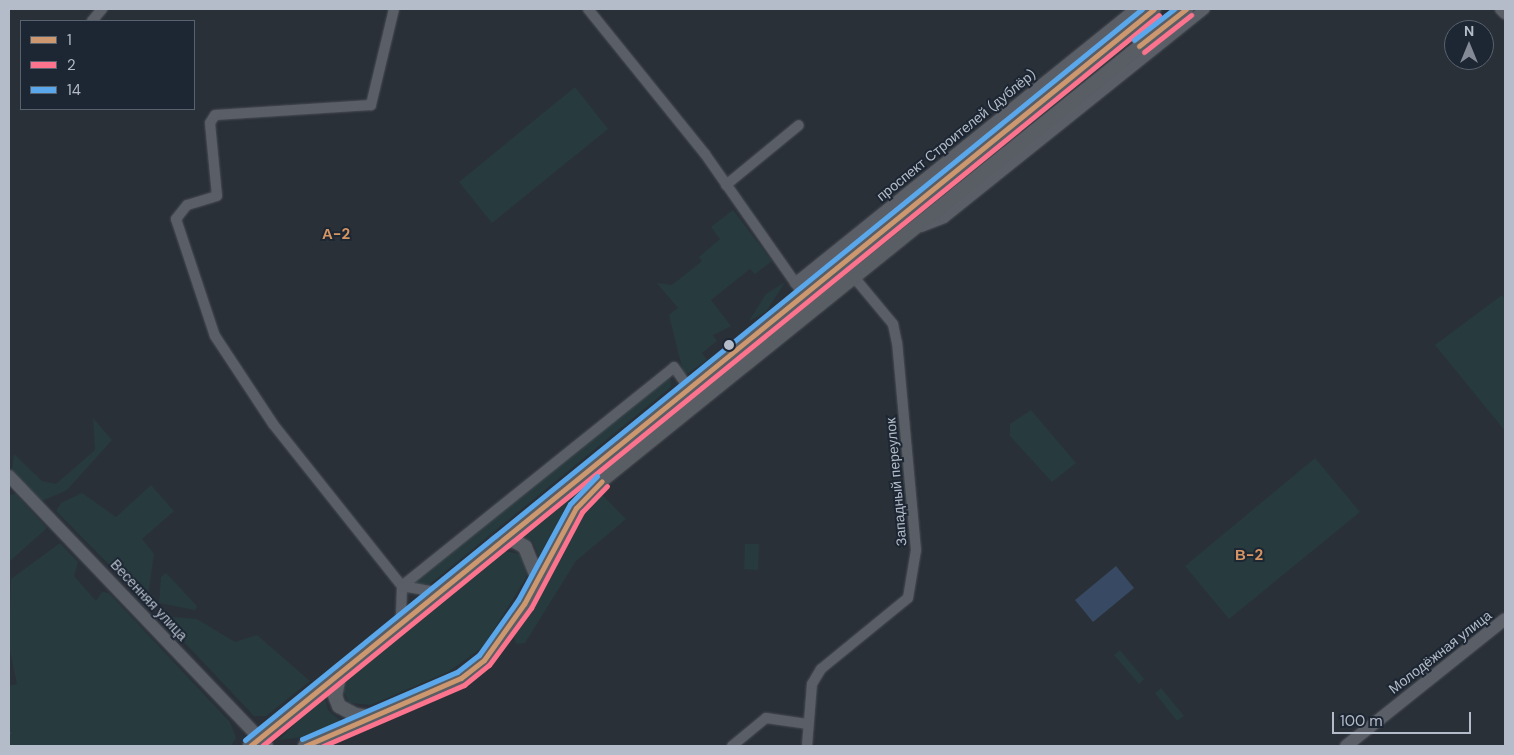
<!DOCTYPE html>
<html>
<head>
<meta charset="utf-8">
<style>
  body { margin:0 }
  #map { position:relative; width:1514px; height:755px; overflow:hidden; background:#2a3038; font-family:"DM Sans",sans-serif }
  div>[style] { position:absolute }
  .green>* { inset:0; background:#273a3e }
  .water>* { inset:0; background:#384963 }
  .stream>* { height:2.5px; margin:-1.25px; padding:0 1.25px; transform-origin:1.25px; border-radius:1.25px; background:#384963 }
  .roads { filter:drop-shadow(0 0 1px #484c53) drop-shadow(0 0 1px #484c53) }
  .minor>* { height:10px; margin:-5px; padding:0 5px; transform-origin:5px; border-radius:5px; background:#5a5e66 }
  .tertiary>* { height:12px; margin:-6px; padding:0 6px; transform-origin:6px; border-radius:6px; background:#5a5e66 }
  .secondary>* { height:14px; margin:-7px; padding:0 7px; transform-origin:7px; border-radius:7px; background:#595d64 }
  .bus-1>* { height:5px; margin:-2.5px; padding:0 2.5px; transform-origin:2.5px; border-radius:2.5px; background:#cd976f }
  .bus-2>* { height:5px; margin:-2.5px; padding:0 2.5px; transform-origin:2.5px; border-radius:2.5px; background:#fc738d }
  .bus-3>* { height:5px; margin:-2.5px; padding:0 2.5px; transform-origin:2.5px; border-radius:2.5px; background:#5aa8eb }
  .dots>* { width:14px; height:14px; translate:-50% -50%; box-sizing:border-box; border:2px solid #1d2633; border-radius:50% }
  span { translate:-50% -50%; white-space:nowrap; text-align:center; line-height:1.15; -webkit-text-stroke:4px #1d2633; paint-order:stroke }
  .street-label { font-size:14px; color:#b4bcc9 }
  .neighbourhood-label { font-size:15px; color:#d59563; font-weight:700 }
  .frame { position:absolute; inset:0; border:10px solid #b4bcc9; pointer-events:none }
  .legend { position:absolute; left:20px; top:20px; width:175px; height:90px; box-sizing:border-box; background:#1d2633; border:1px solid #59626f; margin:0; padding:6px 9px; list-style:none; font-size:15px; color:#b4bcc9 }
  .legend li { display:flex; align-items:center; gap:10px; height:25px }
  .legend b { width:25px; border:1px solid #59626f }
  .north { position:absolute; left:1444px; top:20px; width:50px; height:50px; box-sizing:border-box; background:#1d2633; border:1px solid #59626f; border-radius:50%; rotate:0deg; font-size:14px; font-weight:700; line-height:20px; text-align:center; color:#b4bcc9 }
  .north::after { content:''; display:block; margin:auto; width:18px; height:22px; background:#848b96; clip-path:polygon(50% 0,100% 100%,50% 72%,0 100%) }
  .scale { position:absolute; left:1332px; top:712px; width:139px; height:22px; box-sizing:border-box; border:2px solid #b4bcc9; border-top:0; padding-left:6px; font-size:15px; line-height:18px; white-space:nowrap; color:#b4bcc9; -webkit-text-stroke:4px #1d2633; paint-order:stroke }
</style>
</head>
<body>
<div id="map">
  <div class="green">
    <div style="clip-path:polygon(575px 87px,608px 129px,492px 223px,459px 182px)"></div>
    <div style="clip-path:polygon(733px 210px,772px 261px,755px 274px,750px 269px,711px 300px,731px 326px,713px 335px,717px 341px,702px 353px,707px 360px,684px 376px,669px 315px,678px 308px,657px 283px,672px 285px,702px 261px,699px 257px,720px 239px,711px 227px)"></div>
    <div style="clip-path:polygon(785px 282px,766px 312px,749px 321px,766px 294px)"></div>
    <div style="clip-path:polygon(1502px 295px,1505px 300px,1505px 431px,1435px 345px)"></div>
    <div style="clip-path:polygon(670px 376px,671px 387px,430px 584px,417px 584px,415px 579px)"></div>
    <div style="clip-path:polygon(1031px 410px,1076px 463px,1052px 482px,1010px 436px,1010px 424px)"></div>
    <div style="clip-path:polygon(93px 418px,112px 440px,67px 490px,42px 501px,12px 470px,14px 454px,42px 481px,56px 484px,95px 450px)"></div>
    <div style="clip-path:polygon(1315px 458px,1360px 512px,1229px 619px,1185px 566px)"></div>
    <div style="clip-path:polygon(584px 479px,588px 482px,571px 499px,539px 556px,533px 542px,516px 534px)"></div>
    <div style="clip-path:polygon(151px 485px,174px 511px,142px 539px,154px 554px,147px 603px,56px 511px,61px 503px,82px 493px,116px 517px)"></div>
    <div style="clip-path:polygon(598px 491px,626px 519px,576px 561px,525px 643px,516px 644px,513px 632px,579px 512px)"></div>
    <div style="clip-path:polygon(16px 494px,47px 528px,9px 562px,9px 495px)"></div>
    <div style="clip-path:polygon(60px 543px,78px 562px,74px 576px,96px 601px,102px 592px,109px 593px,230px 722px,236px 738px,231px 746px,9px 746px,9px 686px,17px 684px,9px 646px,11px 579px)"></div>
    <div style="clip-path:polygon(745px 544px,759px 544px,758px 570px,744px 569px)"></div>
    <div style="clip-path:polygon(499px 550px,520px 554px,527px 568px,526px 578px,483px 647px,448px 672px,371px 705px,349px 703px,343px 690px,348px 676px)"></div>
    <div style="clip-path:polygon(166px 573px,197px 606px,195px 610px,159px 603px,161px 577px)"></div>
    <div style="clip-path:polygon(173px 617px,197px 619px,235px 642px,257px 635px,310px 681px,266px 716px,254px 716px,169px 626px)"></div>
    <div style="clip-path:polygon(1120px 650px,1144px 679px,1139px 684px,1114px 655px)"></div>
    <div style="clip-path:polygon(1161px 688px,1184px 716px,1177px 721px,1155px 693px)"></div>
    <div style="clip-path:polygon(324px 695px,328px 710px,341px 721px,303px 737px,279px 740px)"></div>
  </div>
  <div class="water">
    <div style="clip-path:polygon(1116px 566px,1134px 588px,1093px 622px,1075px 600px)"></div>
  </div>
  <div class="stream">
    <div style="left:9px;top:733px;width:1px"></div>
  </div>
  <div class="roads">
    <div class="minor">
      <div style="left:394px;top:9px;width:99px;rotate:103.5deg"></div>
      <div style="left:371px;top:105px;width:156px;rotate:176.3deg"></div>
      <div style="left:215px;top:115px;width:9px;rotate:122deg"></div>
      <div style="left:210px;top:123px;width:73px;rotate:84.5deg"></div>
      <div style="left:217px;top:196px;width:31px;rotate:163deg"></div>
      <div style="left:187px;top:205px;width:18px;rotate:128deg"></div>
      <div style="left:176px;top:219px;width:123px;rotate:71.6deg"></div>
      <div style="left:215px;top:336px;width:105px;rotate:56.6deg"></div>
      <div style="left:273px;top:424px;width:207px;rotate:51.5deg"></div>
      <div style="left:402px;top:586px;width:34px;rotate:92deg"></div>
      <div style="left:588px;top:9px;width:186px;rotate:51.1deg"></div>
      <div style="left:705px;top:154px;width:162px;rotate:55deg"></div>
      <div style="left:92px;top:21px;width:16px;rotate:-50deg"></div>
      <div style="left:726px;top:185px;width:94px;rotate:-39.4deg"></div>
      <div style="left:921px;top:227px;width:25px;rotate:-21deg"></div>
      <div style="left:944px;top:218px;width:334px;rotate:-38.7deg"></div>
      <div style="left:795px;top:283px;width:437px;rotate:-38.9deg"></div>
      <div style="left:402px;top:586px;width:349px;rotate:-38.8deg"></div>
      <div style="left:674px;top:367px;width:24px;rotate:55deg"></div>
      <div style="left:402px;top:586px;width:35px;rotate:10deg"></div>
      <div style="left:732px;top:746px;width:44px;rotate:-39.5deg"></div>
      <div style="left:766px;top:718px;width:41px;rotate:8.3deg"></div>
      <div style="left:807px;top:746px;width:62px;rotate:-85.4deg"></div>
      <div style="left:812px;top:684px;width:17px;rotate:-59deg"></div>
      <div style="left:821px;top:669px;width:112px;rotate:-39.2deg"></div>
      <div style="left:908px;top:598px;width:49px;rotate:-80.5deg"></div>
      <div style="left:916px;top:550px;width:208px;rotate:-95.2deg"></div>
      <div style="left:897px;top:343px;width:19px;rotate:-102deg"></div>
      <div style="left:893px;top:324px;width:62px;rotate:-129.8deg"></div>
    </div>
    <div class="tertiary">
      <div style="left:1501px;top:9px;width:6px;rotate:45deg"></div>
      <div style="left:9px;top:476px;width:373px;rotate:46.3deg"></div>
      <div style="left:1346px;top:746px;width:203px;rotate:-38.6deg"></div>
    </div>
    <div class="secondary">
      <div style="left:496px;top:543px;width:17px;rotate:-10deg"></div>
      <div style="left:513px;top:540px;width:14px;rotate:30deg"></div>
      <div style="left:525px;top:547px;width:35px;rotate:68deg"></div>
      <div style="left:340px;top:671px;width:25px;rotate:101deg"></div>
      <div style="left:335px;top:696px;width:11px;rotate:68deg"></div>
      <div style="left:339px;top:706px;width:18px;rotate:29deg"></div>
      <div style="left:355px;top:715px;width:14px;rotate:8deg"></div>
      <div style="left:250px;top:746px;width:1166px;rotate:-39.19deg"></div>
      <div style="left:305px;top:746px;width:170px;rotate:-23.6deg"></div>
      <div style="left:461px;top:678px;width:29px;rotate:-38deg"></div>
      <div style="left:484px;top:660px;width:69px;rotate:-54.5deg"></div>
      <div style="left:524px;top:604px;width:109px;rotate:-61.6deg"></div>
      <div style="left:576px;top:508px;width:32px;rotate:-49deg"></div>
      <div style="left:597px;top:484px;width:757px;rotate:-38.88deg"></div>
    </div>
  </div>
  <div class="bus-1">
    <div style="left:1139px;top:46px;width:60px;rotate:-38.2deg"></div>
    <div style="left:250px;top:746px;width:1166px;rotate:-39.19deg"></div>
    <div style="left:305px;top:746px;width:170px;rotate:-23.6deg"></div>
    <div style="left:461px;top:678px;width:29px;rotate:-38deg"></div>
    <div style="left:484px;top:660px;width:69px;rotate:-54.5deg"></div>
    <div style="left:524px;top:604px;width:109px;rotate:-61.6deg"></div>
    <div style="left:576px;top:508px;width:37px;rotate:-46deg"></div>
  </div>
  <div class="bus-2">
    <div style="left:1144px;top:52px;width:60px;rotate:-38.2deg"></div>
    <div style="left:262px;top:746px;width:1157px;rotate:-39.18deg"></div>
    <div style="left:323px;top:746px;width:154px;rotate:-23.4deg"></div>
    <div style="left:464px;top:685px;width:32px;rotate:-39deg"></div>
    <div style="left:489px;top:665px;width:71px;rotate:-53.6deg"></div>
    <div style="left:531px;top:608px;width:109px;rotate:-62deg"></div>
    <div style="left:582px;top:512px;width:36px;rotate:-46deg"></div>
  </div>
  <div class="bus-3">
    <div style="left:1134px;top:40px;width:51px;rotate:-37.8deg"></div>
    <div style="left:302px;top:739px;width:169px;rotate:-23.4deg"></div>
    <div style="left:457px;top:672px;width:28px;rotate:-38deg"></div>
    <div style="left:479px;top:655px;width:67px;rotate:-54.7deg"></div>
    <div style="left:518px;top:600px;width:109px;rotate:-61.6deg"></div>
    <div style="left:570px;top:504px;width:39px;rotate:-46deg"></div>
    <div style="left:245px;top:740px;width:1157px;rotate:-39.18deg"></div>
  </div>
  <div class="dots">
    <div style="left:729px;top:345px;background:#b4bcc9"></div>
  </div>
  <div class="street-label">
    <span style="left:956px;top:135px;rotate:-39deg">проспект Строителей (дублёр)</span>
    <span style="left:896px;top:482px;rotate:-95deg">Западный переулок</span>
    <span style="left:149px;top:600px;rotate:47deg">Весенняя улица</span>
    <span style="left:1440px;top:652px;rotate:-38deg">Молодёжная улица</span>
  </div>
  <div class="neighbourhood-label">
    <span style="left:336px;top:235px">А-2</span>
    <span style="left:1249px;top:556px">В-2</span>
  </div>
  <div class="frame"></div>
  <ul class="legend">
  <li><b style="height:6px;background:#cd976f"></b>1</li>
  <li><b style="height:6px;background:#fc738d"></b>2</li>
  <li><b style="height:6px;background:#5aa8eb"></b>14</li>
  </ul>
  <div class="north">N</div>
  <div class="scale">100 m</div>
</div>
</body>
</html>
